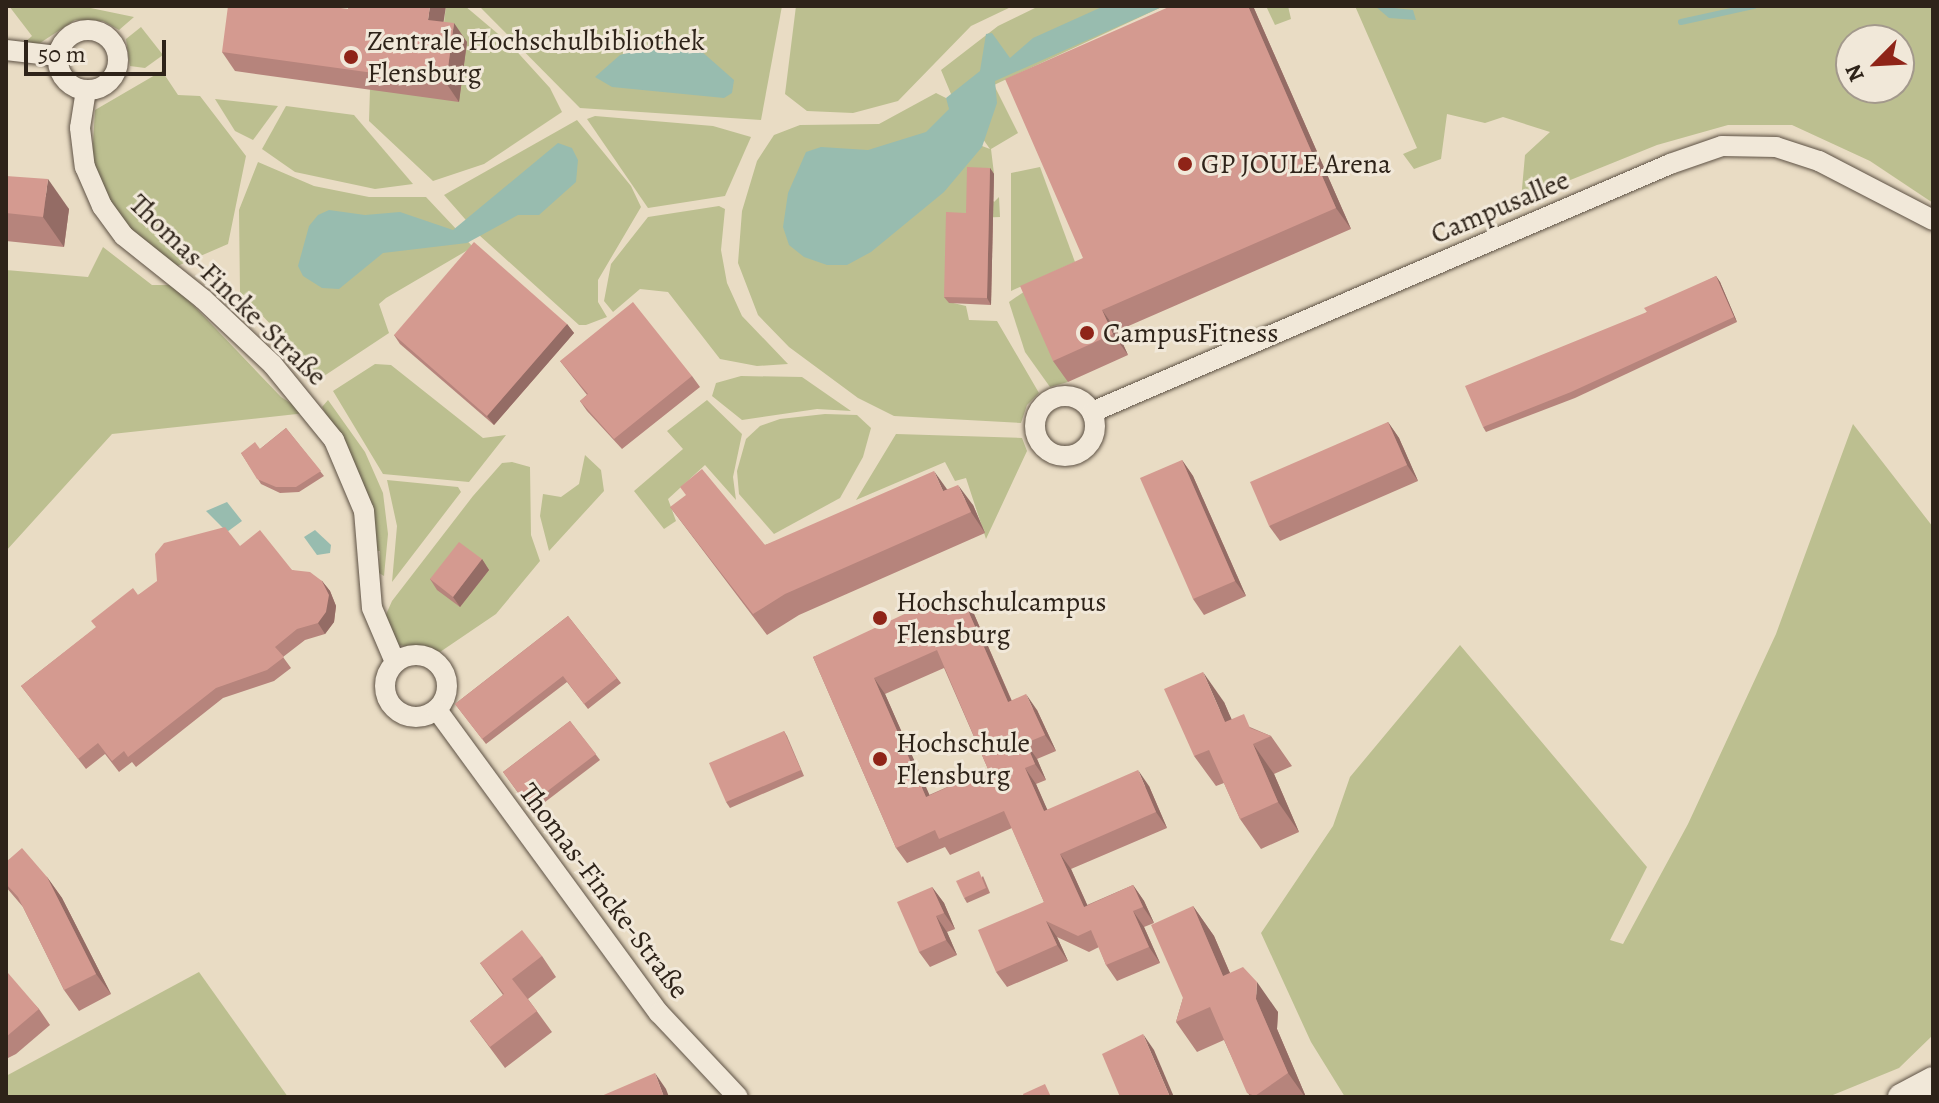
<!DOCTYPE html>
<html>
<head>
<meta charset="utf-8">
<style>
  body { margin:0 }
  #map { position:relative; width:1939px; height:1103px; overflow:hidden; background:#e9dcc4; font-family:Alegreya,serif }
  div>[style] { position:absolute }
  .green>* { inset:0; background:#bcbf90 }
  .water>* { inset:0; background:#98bcaf }
  .stream>* { height:6px; margin:-3px; padding:0 3px; transform-origin:3px; border-radius:3px; background:#98bcaf }
  .roads { filter:drop-shadow(0 0 2px #5d5144) drop-shadow(0 0 2px #5d5144) }
  .minor>* { height:20px; margin:-10px; padding:0 10px; transform-origin:10px; border-radius:10px; background:#f1e8d9 }
  .minor>.ring { margin:-10px; padding:0; box-sizing:content-box; background:none; border:20px solid #f1e8d9; border-radius:50% }
  .tertiary>* { height:26px; margin:-13px; padding:0 13px; transform-origin:13px; border-radius:13px; background:#f1e8d9 }
  .wall>* { inset:0; background:#b6847c }
  .shaded-wall>* { inset:0; background:#946c65 }
  .building>* { inset:0; background:#d49a90 }
  .dots>* { width:22px; height:22px; translate:-50% -50%; box-sizing:border-box; border:4px solid #f1e8d9; border-radius:50% }
  span { translate:-50% -50%; white-space:nowrap; text-align:center; line-height:1.15; -webkit-text-stroke:6px #f1e8d9; paint-order:stroke }
  .poi-label { font-size:28px; color:#2e2319 }
  .left { translate:0 -50%; text-align:left }
  .street-label { font-size:28px; color:#2e2319 }
  .frame { position:absolute; inset:0; border:8px solid #2e2319; pointer-events:none }
  .north { position:absolute; left:1835px; top:24px; width:80px; height:80px; box-sizing:border-box; background:#f1e8d9; border:2px solid #a3998c; border-radius:50%; rotate:246deg; font-size:22px; font-weight:700; line-height:32px; text-align:center; color:#2e2319 }
  .north::after { content:''; display:block; margin:auto; width:28px; height:36px; background:#8f2418; clip-path:polygon(50% 0,100% 100%,50% 72%,0 100%) }
  .scale { position:absolute; left:24px; top:40px; width:142px; height:36px; box-sizing:border-box; border:4px solid #2e2319; border-top:0; padding-left:10px; font-size:24px; line-height:28px; white-space:nowrap; color:#2e2319; -webkit-text-stroke:6px #f1e8d9; paint-order:stroke }
</style>
</head>
<body>
<div id="map">
  <div class="green">
    <div style="clip-path:polygon(9px 6px,81px 6px,134px 17px,119px 30px,103px 21px,75px 20px,37px 45px,23px 44px,32px 36px)"></div>
    <div style="clip-path:polygon(446px 6px,465px 6px,510px 44px,550px 88px,562px 112px,484px 164px,433px 181px,369px 121px,370px 89px,442px 39px)"></div>
    <div style="clip-path:polygon(479px 6px,782px 6px,761px 120px,580px 108px)"></div>
    <div style="clip-path:polygon(796px 6px,1013px 6px,971px 26px,898px 101px,853px 113px,807px 111px,785px 94px)"></div>
    <div style="clip-path:polygon(1039px 6px,1164px 6px,994px 85px,1018px 133px,991px 149px,994px 174px,971px 173px,994px 202px,999px 197px,1000px 217px,951px 219px,949px 302px,966px 306px,969px 320px,997px 321px,1039px 393px,1027px 405px,1021px 423px,894px 416px,858px 398px,789px 347px,758px 315px,738px 263px,742px 211px,757px 161px,774px 135px,800px 125px,879px 124px,936px 93px,946px 98px,982px 146px,990px 149px,951px 94px,941px 70px,998px 26px)"></div>
    <div style="clip-path:polygon(1266px 6px,1288px 6px,1291px 19px,1275px 25px)"></div>
    <div style="clip-path:polygon(evenodd,1355px 6px,1933px 6px,1933px 203px,1870px 161px,1792px 125px,1728px 125px,1657px 145px,1521px 200px,1525px 155px,1550px 132px,1503px 117px,1485px 123px,1447px 114px,1441px 159px,1414px 169px,1403px 154px,1417px 148px,1355px 6px,1851px 40px,1899px 40px,1899px 88px,1851px 88px,1851px 40px)"></div>
    <div style="clip-path:polygon(141px 27px,163px 55px,145px 68px,130px 66px,126px 39px)"></div>
    <div style="clip-path:polygon(162px 71px,178px 95px,200px 96px,246px 156px,228px 244px,175px 267px,122px 221px,105px 196px,92px 160px,95px 110px)"></div>
    <div style="clip-path:polygon(215px 99px,278px 106px,253px 140px,235px 131px)"></div>
    <div style="clip-path:polygon(286px 106px,354px 115px,413px 184px,375px 189px,295px 172px,262px 149px)"></div>
    <div style="clip-path:polygon(595px 116px,713px 126px,751px 137px,725px 196px,648px 208px,587px 119px)"></div>
    <div style="clip-path:polygon(577px 120px,631px 186px,641px 207px,598px 280px,598px 302px,607px 317px,586px 325px,579px 325px,479px 235px,444px 195px)"></div>
    <div style="clip-path:polygon(258px 162px,314px 186px,369px 197px,426px 197px,473px 247px,386px 298px,379px 304px,389px 333px,321px 378px,240px 292px,239px 210px)"></div>
    <div style="clip-path:polygon(1040px 167px,1075px 262px,1011px 291px,1011px 173px)"></div>
    <div style="clip-path:polygon(719px 206px,725px 209px,721px 250px,727px 283px,742px 316px,788px 364px,757px 366px,720px 359px,668px 292px,640px 289px,613px 312px,604px 301px,611px 264px,648px 217px)"></div>
    <div style="clip-path:polygon(103px 247px,152px 285px,174px 285px,281px 397px,306px 413px,112px 434px,6px 551px,6px 270px,88px 277px)"></div>
    <div style="clip-path:polygon(1028px 289px,1068px 382px,1050px 387px,1025px 352px,1009px 302px)"></div>
    <div style="clip-path:polygon(375px 364px,391px 365px,483px 438px,506px 435px,469px 482px,383px 474px,333px 391px)"></div>
    <div style="clip-path:polygon(741px 376px,802px 377px,851px 411px,817px 409px,742px 420px,712px 396px,716px 383px)"></div>
    <div style="clip-path:polygon(328px 400px,365px 452px,383px 493px,388px 534px,384px 576px,379px 573px,380px 551px,373px 551px,372px 516px,361px 478px,322px 407px)"></div>
    <div style="clip-path:polygon(707px 400px,742px 434px,733px 477px,736px 500px,705px 465px,668px 499px,676px 521px,664px 529px,634px 491px,683px 449px,667px 431px)"></div>
    <div style="clip-path:polygon(825px 414px,857px 415px,871px 428px,863px 457px,840px 498px,774px 534px,739px 494px,737px 471px,746px 439px,760px 426px,780px 419px)"></div>
    <div style="clip-path:polygon(1853px 424px,1933px 527px,1933px 1035px,1899px 1068px,1828px 1097px,1345px 1097px,1311px 1042px,1261px 933px,1333px 826px,1350px 777px,1460px 645px,1647px 867px,1610px 940px,1623px 944px,1688px 824px,1776px 634px)"></div>
    <div style="clip-path:polygon(896px 434px,1022px 438px,1027px 451px,986px 539px,966px 478px,955px 481px,945px 462px,856px 500px)"></div>
    <div style="clip-path:polygon(585px 455px,601px 470px,604px 491px,549px 551px,540px 516px,543px 494px,561px 497px,579px 484px)"></div>
    <div style="clip-path:polygon(512px 462px,530px 467px,531px 535px,540px 561px,496px 614px,440px 652px,399px 645px,386px 634px,384px 619px,392px 601px,473px 496px,502px 463px)"></div>
    <div style="clip-path:polygon(387px 480px,458px 487px,461px 492px,392px 582px,397px 526px)"></div>
    <div style="clip-path:polygon(199px 972px,288px 1097px,6px 1097px,6px 1076px)"></div>
  </div>
  <div class="water">
    <div style="clip-path:polygon(1104px 6px,1164px 6px,995px 81px,997px 103px,982px 147px,944px 192px,871px 252px,847px 265px,827px 265px,804px 257px,789px 245px,783px 227px,788px 193px,806px 152px,821px 147px,868px 150px,926px 132px,949px 109px,946px 98px,980px 71px,986px 34px,992px 33px,1010px 58px,1033px 38px)"></div>
    <div style="clip-path:polygon(1375px 6px,1413px 10px,1416px 20px,1389px 18px)"></div>
    <div style="clip-path:polygon(667px 40px,700px 50px,734px 80px,732px 93px,724px 98px,612px 87px,595px 77px,620px 55px)"></div>
    <div style="clip-path:polygon(558px 143px,572px 148px,578px 160px,576px 182px,539px 215px,518px 215px,467px 243px,383px 253px,339px 289px,322px 288px,303px 276px,298px 266px,309px 226px,318px 215px,329px 210px,365px 215px,400px 212px,453px 230px)"></div>
    <div style="clip-path:polygon(227px 502px,242px 521px,227px 532px,206px 511px)"></div>
    <div style="clip-path:polygon(315px 530px,331px 545px,330px 553px,317px 555px,304px 537px)"></div>
  </div>
  <div class="stream">
    <div style="left:1681px;top:22px;width:75px;rotate:-12.4deg"></div>
  </div>
  <div class="roads">
    <div class="minor">
      <div class="ring" style="left:58px;top:30px;width:40px;height:40px"></div>
      <div style="left:6px;top:50px;width:52px;rotate:6.6deg"></div>
      <div style="left:86px;top:90px;width:38px;rotate:99deg"></div>
      <div style="left:80px;top:128px;width:39px;rotate:83deg"></div>
      <div style="left:85px;top:167px;width:43px;rotate:66.4deg"></div>
      <div style="left:102px;top:206px;width:37px;rotate:54deg"></div>
      <div style="left:124px;top:236px;width:101px;rotate:38.6deg"></div>
      <div style="left:203px;top:299px;width:96px;rotate:43.3deg"></div>
      <div style="left:273px;top:365px;width:97px;rotate:50.9deg"></div>
      <div style="left:334px;top:440px;width:77px;rotate:67.1deg"></div>
      <div style="left:364px;top:511px;width:97px;rotate:85.3deg"></div>
      <div style="left:372px;top:608px;width:59px;rotate:66.9deg"></div>
      <div class="ring" style="left:1035px;top:396px;width:40px;height:40px"></div>
      <div style="left:1092px;top:412px;width:629px;rotate:-23.22deg"></div>
      <div style="left:1670px;top:164px;width:55px;rotate:-19.1deg"></div>
      <div style="left:1722px;top:146px;width:54px;rotate:1.1deg"></div>
      <div style="left:1776px;top:147px;width:45px;rotate:18deg"></div>
      <div style="left:1819px;top:161px;width:128px;rotate:27.4deg"></div>
      <div class="ring" style="left:385px;top:655px;width:42px;height:42px"></div>
      <div style="left:437px;top:710px;width:376px;rotate:53.8deg"></div>
      <div style="left:659px;top:1013px;width:115px;rotate:46.8deg"></div>
    </div>
    <div class="tertiary">
      <div style="left:1901px;top:1097px;width:36px;rotate:-28deg"></div>
    </div>
  </div>
  <div class="wall">
    <div style="clip-path:polygon(1171px 6px,1253px 6px,1351px 229px,1117px 331px,1128px 355px,1068px 382px,1053px 361px,1083px 258px)"></div>
    <div style="clip-path:polygon(444px 22px,467px 42px,459px 102px,235px 71px,222px 52px)"></div>
    <div style="clip-path:polygon(990px 168px,994px 174px,991px 305px,949px 303px,944px 297px,966px 213px)"></div>
    <div style="clip-path:polygon(6px 176px,69px 209px,64px 247px,6px 241px)"></div>
    <div style="clip-path:polygon(1716px 276px,1720px 282px,1737px 322px,1575px 398px,1486px 432px,1483px 427px,1647px 312px)"></div>
    <div style="clip-path:polygon(567px 324px,574px 333px,494px 425px,400px 344px,394px 335px)"></div>
    <div style="clip-path:polygon(560px 361px,692px 376px,700px 387px,622px 449px,587px 411px,580px 401px,587px 395px)"></div>
    <div style="clip-path:polygon(1388px 422px,1399px 438px,1418px 481px,1280px 541px,1269px 526px)"></div>
    <div style="clip-path:polygon(286px 428px,324px 476px,299px 492px,280px 493px,261px 484px,241px 453px,260px 449px)"></div>
    <div style="clip-path:polygon(1182px 460px,1193px 476px,1246px 596px,1204px 615px,1193px 599px)"></div>
    <div style="clip-path:polygon(947px 489px,973px 505px,985px 533px,799px 615px,767px 635px,670px 507px,765px 545px)"></div>
    <div style="clip-path:polygon(240px 546px,292px 570px,322px 581px,330px 591px,336px 606px,334px 622px,325px 634px,305px 640px,283px 657px,291px 668px,274px 681px,223px 698px,136px 767px,132px 762px,119px 772px,105px 754px,86px 769px,21px 686px,138px 595px)"></div>
    <div style="clip-path:polygon(482px 559px,489px 570px,460px 607px,437px 590px,430px 579px)"></div>
    <div style="clip-path:polygon(evenodd,936px 610px,974px 614px,1012px 701px,1037px 710px,1056px 751px,1037px 759px,1046px 780px,1036px 784px,1047px 810px,1149px 786px,1167px 828px,1071px 869px,1087px 905px,1133px 885px,1144px 901px,1154px 923px,1144px 927px,1160px 963px,1117px 981px,1106px 965px,1099px 947px,1089px 952px,1057px 937px,1068px 961px,1007px 987px,996px 972px,1044px 902px,1012px 828px,950px 855px,945px 847px,907px 863px,896px 848px,813px 657px,936px 610px,944px 668px,988px 769px,929px 795px,885px 694px,944px 668px)"></div>
    <div style="clip-path:polygon(568px 616px,621px 683px,588px 709px,567px 682px,486px 744px,455px 704px)"></div>
    <div style="clip-path:polygon(1224px 702px,1231px 719px,1271px 736px,1292px 766px,1274px 774px,1299px 832px,1261px 849px,1240px 819px,1224px 783px,1216px 786px,1194px 756px)"></div>
    <div style="clip-path:polygon(570px 721px,600px 760px,532px 812px,503px 772px)"></div>
    <div style="clip-path:polygon(784px 731px,787px 736px,804px 776px,730px 808px,726px 802px)"></div>
    <div style="clip-path:polygon(6px 862px,47px 877px,62px 898px,111px 994px,79px 1011px,64px 990px,23px 907px,6px 887px)"></div>
    <div style="clip-path:polygon(983px 876px,990px 893px,967px 903px,964px 898px)"></div>
    <div style="clip-path:polygon(932px 887px,944px 903px,955px 929px,947px 932px,957px 955px,930px 967px,919px 952px)"></div>
    <div style="clip-path:polygon(1193px 906px,1214px 936px,1230px 973px,1278px 1012px,1277px 1029px,1306px 1097px,1250px 1097px,1224px 1040px,1197px 1052px,1176px 1022px,1183px 998px)"></div>
    <div style="clip-path:polygon(542px 956px,556px 977px,528px 999px,552px 1032px,505px 1068px,470px 1021px,503px 995px,480px 963px)"></div>
    <div style="clip-path:polygon(6px 975px,39px 1009px,50px 1025px,16px 1054px,6px 1059px)"></div>
  </div>
  <div class="shaded-wall">
    <div style="clip-path:polygon(430px 6px,446px 6px,441px 39px,428px 20px)"></div>
    <div style="clip-path:polygon(1248px 6px,1253px 6px,1351px 229px,1336px 208px)"></div>
    <div style="clip-path:polygon(454px 23px,467px 42px,459px 102px,446px 83px)"></div>
    <div style="clip-path:polygon(990px 168px,994px 174px,991px 305px,987px 298px)"></div>
    <div style="clip-path:polygon(48px 179px,69px 209px,64px 247px,43px 217px)"></div>
    <div style="clip-path:polygon(1716px 276px,1720px 282px,1737px 322px,1734px 317px)"></div>
    <div style="clip-path:polygon(1102px 310px,1117px 331px,1128px 355px,1113px 334px)"></div>
    <div style="clip-path:polygon(567px 324px,574px 333px,494px 425px,487px 416px)"></div>
    <div style="clip-path:polygon(1388px 422px,1399px 438px,1418px 481px,1407px 465px)"></div>
    <div style="clip-path:polygon(1182px 460px,1193px 476px,1246px 596px,1235px 581px)"></div>
    <div style="clip-path:polygon(934px 471px,949px 492px,943px 491px)"></div>
    <div style="clip-path:polygon(958px 485px,973px 505px,985px 533px,971px 512px)"></div>
    <div style="clip-path:polygon(482px 559px,489px 570px,460px 607px,453px 597px)"></div>
    <div style="clip-path:polygon(322px 581px,330px 591px,336px 606px,334px 622px,325px 634px,318px 623px)"></div>
    <div style="clip-path:polygon(963px 599px,974px 614px,1019px 718px,1008px 702px)"></div>
    <div style="clip-path:polygon(1203px 672px,1224px 702px,1246px 752px,1225px 722px)"></div>
    <div style="clip-path:polygon(874px 678px,885px 694px,937px 812px,926px 797px)"></div>
    <div style="clip-path:polygon(1026px 694px,1037px 710px,1056px 751px,1045px 735px)"></div>
    <div style="clip-path:polygon(1026px 743px,1037px 759px,1046px 780px,1035px 764px)"></div>
    <div style="clip-path:polygon(1253px 744px,1274px 774px,1299px 832px,1278px 802px)"></div>
    <div style="clip-path:polygon(1025px 768px,1036px 784px,1055px 827px,1044px 811px)"></div>
    <div style="clip-path:polygon(1138px 770px,1149px 786px,1167px 828px,1156px 812px)"></div>
    <div style="clip-path:polygon(1060px 854px,1071px 869px,1095px 922px,1084px 907px)"></div>
    <div style="clip-path:polygon(47px 877px,62px 898px,111px 994px,96px 974px)"></div>
    <div style="clip-path:polygon(1133px 885px,1144px 901px,1154px 923px,1143px 907px)"></div>
    <div style="clip-path:polygon(932px 887px,944px 903px,955px 929px,944px 913px)"></div>
    <div style="clip-path:polygon(1193px 906px,1214px 936px,1244px 1006px,1223px 976px)"></div>
    <div style="clip-path:polygon(1133px 911px,1144px 927px,1160px 963px,1149px 947px)"></div>
    <div style="clip-path:polygon(936px 916px,947px 932px,957px 955px,946px 940px)"></div>
    <div style="clip-path:polygon(1046px 921px,1057px 937px,1068px 961px,1057px 945px)"></div>
    <div style="clip-path:polygon(1257px 982px,1278px 1012px,1277px 1029px,1306px 1097px,1305px 1097px,1288px 1073px,1256px 999px)"></div>
    <div style="clip-path:polygon(1143px 1034px,1154px 1050px,1174px 1097px,1170px 1097px)"></div>
    <div style="clip-path:polygon(655px 1073px,666px 1089px,669px 1097px,664px 1097px)"></div>
  </div>
  <div class="building">
    <div style="clip-path:polygon(228px 6px,326px 6px,348px 9px,348px 6px,430px 6px,428px 20px,454px 23px,446px 83px,222px 52px)"></div>
    <div style="clip-path:polygon(1171px 6px,1248px 6px,1336px 208px,1102px 310px,1113px 334px,1053px 361px,1020px 286px,1083px 258px,1005px 79px)"></div>
    <div style="clip-path:polygon(967px 167px,990px 168px,987px 298px,944px 297px,946px 212px,966px 213px)"></div>
    <div style="clip-path:polygon(6px 176px,48px 179px,43px 217px,6px 213px)"></div>
    <div style="clip-path:polygon(474px 242px,567px 324px,487px 416px,394px 335px)"></div>
    <div style="clip-path:polygon(1716px 276px,1734px 317px,1571px 392px,1483px 427px,1465px 386px,1647px 312px,1644px 308px)"></div>
    <div style="clip-path:polygon(633px 302px,692px 376px,614px 439px,580px 401px,588px 394px,560px 361px)"></div>
    <div style="clip-path:polygon(1388px 422px,1407px 465px,1269px 526px,1250px 482px)"></div>
    <div style="clip-path:polygon(286px 428px,321px 471px,296px 487px,276px 487px,257px 479px,241px 453px,255px 442px,260px 449px)"></div>
    <div style="clip-path:polygon(1182px 460px,1235px 581px,1193px 599px,1140px 478px)"></div>
    <div style="clip-path:polygon(702px 469px,765px 545px,934px 471px,943px 491px,958px 485px,971px 512px,785px 594px,753px 614px,670px 507px,686px 495px,680px 487px)"></div>
    <div style="clip-path:polygon(225px 527px,240px 546px,260px 530px,292px 570px,310px 572px,322px 581px,329px 595px,326px 612px,318px 623px,297px 629px,275px 647px,284px 657px,267px 670px,216px 688px,128px 757px,124px 751px,112px 761px,98px 743px,78px 759px,21px 686px,96px 627px,91px 621px,133px 588px,138px 595px,157px 581px,155px 554px,164px 543px)"></div>
    <div style="clip-path:polygon(459px 542px,482px 559px,453px 597px,430px 579px)"></div>
    <div style="clip-path:polygon(evenodd,963px 599px,1008px 702px,1026px 694px,1045px 735px,1026px 743px,1035px 764px,1025px 768px,1044px 811px,1138px 770px,1156px 812px,1060px 854px,1084px 907px,1133px 885px,1143px 907px,1133px 911px,1149px 947px,1106px 965px,1091px 930px,1078px 936px,1046px 921px,1057px 945px,996px 972px,978px 930px,1044px 902px,1004px 811px,939px 839px,935px 830px,896px 848px,813px 657px,930px 602px,934px 611px,963px 599px,937px 650px,988px 769px,926px 797px,874px 678px,937px 650px)"></div>
    <div style="clip-path:polygon(568px 616px,617px 678px,584px 704px,563px 676px,482px 739px,455px 704px)"></div>
    <div style="clip-path:polygon(1203px 672px,1225px 722px,1244px 714px,1250px 728px,1271px 736px,1253px 744px,1278px 802px,1240px 819px,1209px 750px,1194px 756px,1164px 689px)"></div>
    <div style="clip-path:polygon(570px 721px,596px 754px,528px 806px,503px 772px)"></div>
    <div style="clip-path:polygon(784px 731px,801px 770px,726px 802px,709px 763px)"></div>
    <div style="clip-path:polygon(22px 848px,47px 877px,96px 974px,64px 990px,18px 897px,6px 884px,6px 862px)"></div>
    <div style="clip-path:polygon(979px 871px,986px 888px,964px 898px,956px 881px)"></div>
    <div style="clip-path:polygon(932px 887px,944px 913px,936px 916px,946px 940px,919px 952px,897px 902px)"></div>
    <div style="clip-path:polygon(1193px 906px,1223px 976px,1243px 967px,1257px 982px,1256px 999px,1288px 1073px,1255px 1096px,1247px 1093px,1210px 1007px,1176px 1022px,1183px 998px,1151px 925px)"></div>
    <div style="clip-path:polygon(522px 930px,542px 956px,512px 979px,537px 1011px,490px 1047px,470px 1021px,504px 994px,480px 963px)"></div>
    <div style="clip-path:polygon(8px 973px,39px 1009px,6px 1037px,6px 975px)"></div>
    <div style="clip-path:polygon(1143px 1034px,1170px 1097px,1120px 1097px,1102px 1054px)"></div>
    <div style="clip-path:polygon(655px 1073px,664px 1097px,599px 1097px)"></div>
    <div style="clip-path:polygon(1045px 1084px,1051px 1097px,1024px 1097px,1023px 1094px)"></div>
  </div>
  <div class="dots">
    <div style="left:351px;top:57px;background:#8f2418"></div>
    <div style="left:1185px;top:164px;background:#8f2418"></div>
    <div style="left:1087px;top:333px;background:#8f2418"></div>
    <div style="left:880px;top:618px;background:#8f2418"></div>
    <div style="left:880px;top:759px;background:#8f2418"></div>
  </div>
  <div class="poi-label">
    <span class="left" style="left:367px;top:57px">Zentrale Hochschulbibliothek<br>Flensburg</span>
    <span class="left" style="left:1201px;top:164px">GP JOULE Arena</span>
    <span class="left" style="left:1103px;top:333px">CampusFitness</span>
    <span class="left" style="left:896px;top:618px">Hochschulcampus<br>Flensburg</span>
    <span class="left" style="left:896px;top:759px">Hochschule<br>Flensburg</span>
  </div>
  <div class="street-label">
    <span style="left:1500px;top:207px;rotate:-23deg">Campusallee</span>
    <span style="left:228px;top:290px;rotate:44deg">Thomas-Fincke-Straße</span>
    <span style="left:604px;top:891px;rotate:53deg">Thomas-Fincke-Straße</span>
  </div>
  <div class="frame"></div>
  <div class="north">N</div>
  <div class="scale">50 m</div>
</div>
</body>
</html>
